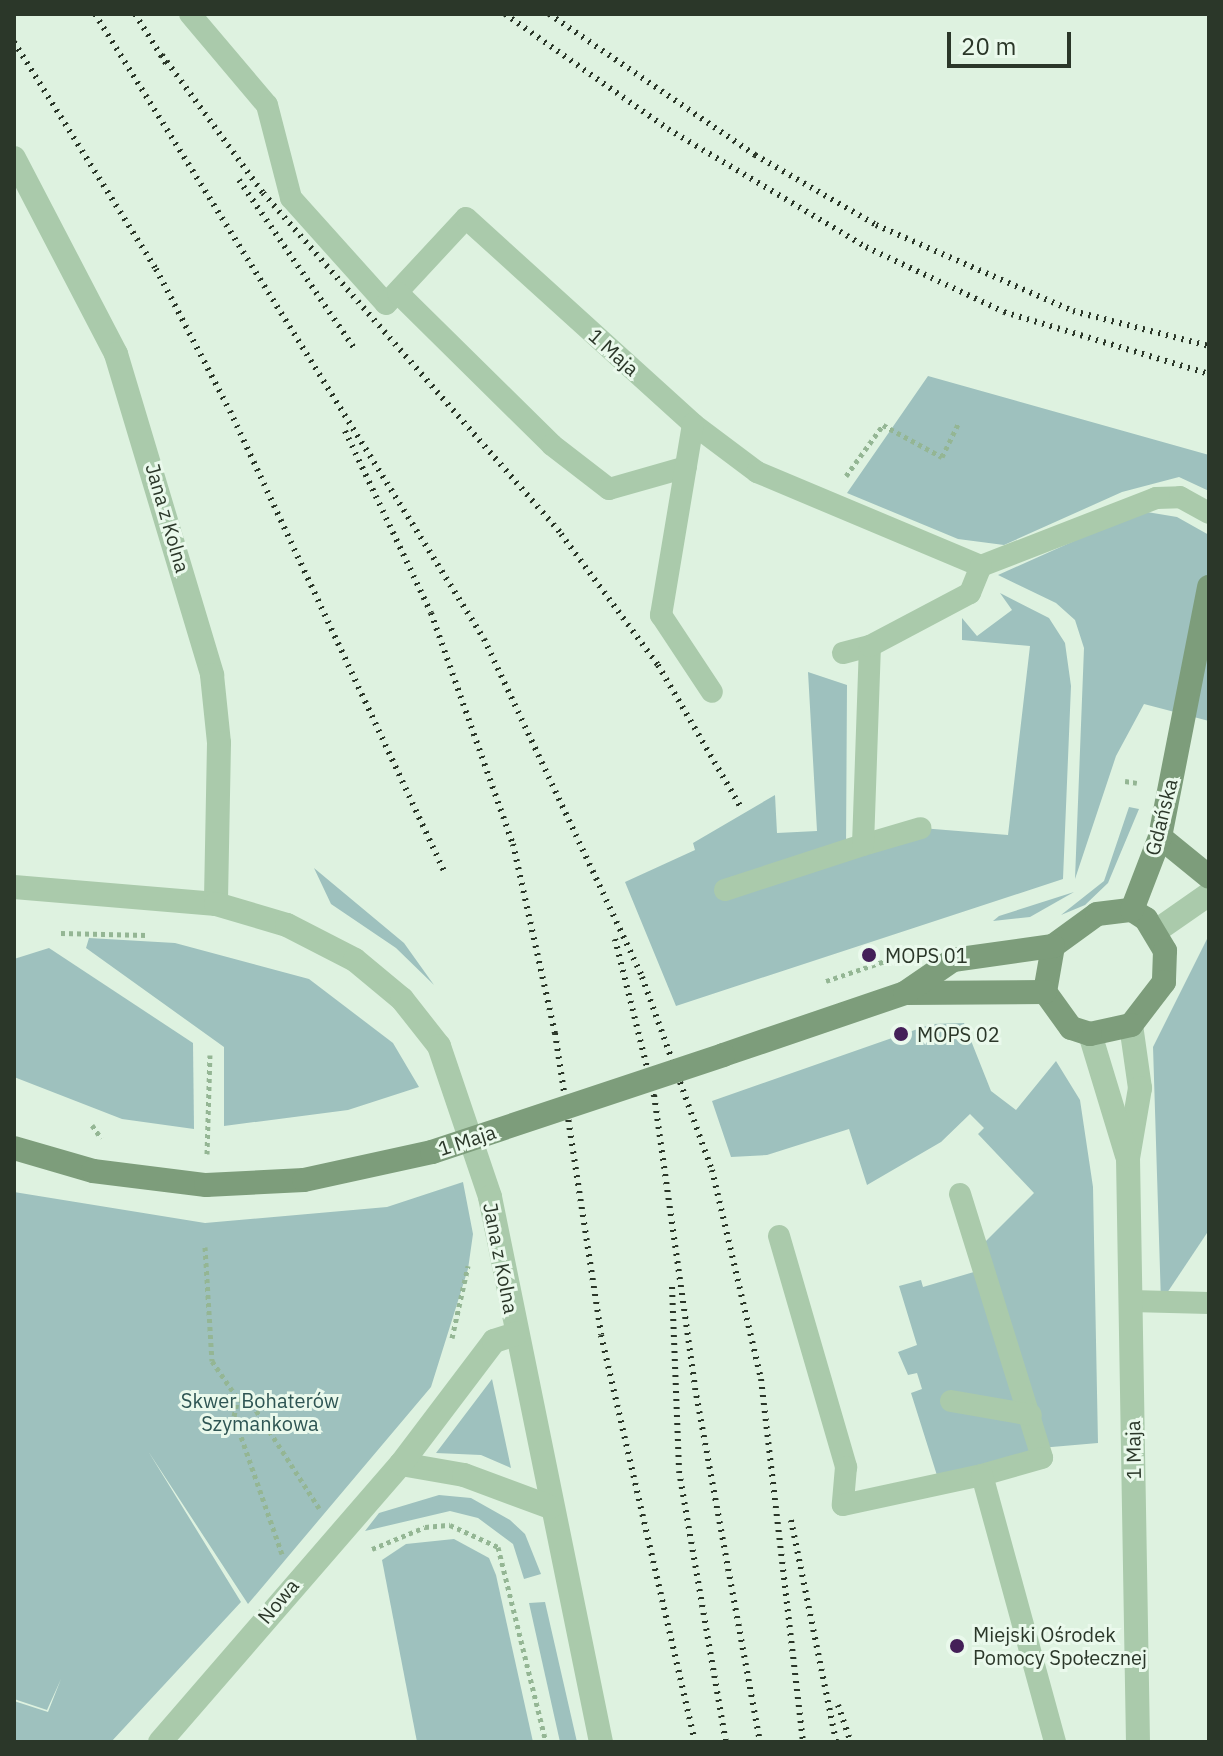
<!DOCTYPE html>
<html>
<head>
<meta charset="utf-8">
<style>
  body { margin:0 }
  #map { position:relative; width:1223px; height:1756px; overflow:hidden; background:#def2e0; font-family:"IBM Plex Sans",sans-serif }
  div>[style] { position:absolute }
  .green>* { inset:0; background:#9ec1be }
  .path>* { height:5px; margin-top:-2.5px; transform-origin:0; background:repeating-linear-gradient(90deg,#94b694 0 4px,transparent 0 8px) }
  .lane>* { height:22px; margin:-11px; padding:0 11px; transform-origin:11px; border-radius:11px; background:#aacaab }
  .street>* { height:24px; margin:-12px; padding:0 12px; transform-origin:12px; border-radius:12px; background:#aacaab }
  .secondary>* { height:24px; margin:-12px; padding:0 12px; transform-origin:12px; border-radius:12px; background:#7d9d7b }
  .rail>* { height:6px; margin-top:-3px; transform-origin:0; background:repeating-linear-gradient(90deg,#2b3729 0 2px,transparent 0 8px) }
  .secondary-bridge>* { height:24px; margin:-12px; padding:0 12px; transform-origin:12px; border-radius:12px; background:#7d9d7b }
  .dots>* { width:22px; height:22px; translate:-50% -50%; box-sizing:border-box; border:4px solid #eaf9ec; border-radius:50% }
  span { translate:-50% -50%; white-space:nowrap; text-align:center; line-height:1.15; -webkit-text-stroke:6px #eaf9ec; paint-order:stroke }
  .street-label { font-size:20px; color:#2b3729 }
  .poi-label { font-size:20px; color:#2b3729 }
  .left { translate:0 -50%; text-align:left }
  .park-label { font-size:20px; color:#2e5553 }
  .frame { position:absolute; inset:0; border:16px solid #2b3729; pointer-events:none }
  .scale { position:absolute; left:947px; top:32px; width:124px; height:36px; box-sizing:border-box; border:4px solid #2b3729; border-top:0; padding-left:10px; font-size:24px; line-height:28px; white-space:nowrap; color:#2b3729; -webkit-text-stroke:6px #eaf9ec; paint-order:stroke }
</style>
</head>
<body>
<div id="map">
  <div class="green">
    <div style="clip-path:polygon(928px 376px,1209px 455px,1209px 491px,1179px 477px,1122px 492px,1004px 545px,958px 539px,847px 493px)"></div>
    <div style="clip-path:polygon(1141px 511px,1177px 517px,1209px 535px,1209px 721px,1144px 704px,1116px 756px,1075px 879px,1084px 648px,1075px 620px,1056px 603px,998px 575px)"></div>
    <div style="clip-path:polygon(1000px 593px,1049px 618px,1065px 643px,1071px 686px,1063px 879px,676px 1006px,625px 882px,695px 850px,693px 843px,775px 795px,777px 833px,817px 831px,808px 672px,847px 685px,846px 851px,921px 828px,1008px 835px,1030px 646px,962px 640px,962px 618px,977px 636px,1012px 610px)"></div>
    <div style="clip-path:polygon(1129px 807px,1139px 809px,1108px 883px,1085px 905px,1061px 915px,1104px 881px)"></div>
    <div style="clip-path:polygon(314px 868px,404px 943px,434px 985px,396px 948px,331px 904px)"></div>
    <div style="clip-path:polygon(1074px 892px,1030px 917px,993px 921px,999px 916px)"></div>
    <div style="clip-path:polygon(1209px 935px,1209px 1230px,1161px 1302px,1153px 1047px)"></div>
    <div style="clip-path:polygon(89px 938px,175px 943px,309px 979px,393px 1043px,419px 1087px,348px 1110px,224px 1126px,224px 1047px,86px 948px)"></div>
    <div style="clip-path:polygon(49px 948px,193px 1043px,194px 1129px,122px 1119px,14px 1077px,14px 959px)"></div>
    <div style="clip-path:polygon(964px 1023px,991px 1091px,1016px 1110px,1056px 1061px,1080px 1100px,1093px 1187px,1098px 1443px,1040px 1448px,940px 1485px,911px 1393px,922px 1389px,917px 1373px,908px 1375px,898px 1352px,917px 1345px,899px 1286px,921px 1280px,923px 1287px,984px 1269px,978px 1249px,1034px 1193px,978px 1134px,984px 1128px,970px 1114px,941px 1142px,867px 1185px,849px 1129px,767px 1155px,731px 1157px,712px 1101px,932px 1024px)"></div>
    <div style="clip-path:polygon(463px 1182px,473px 1234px,468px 1269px,431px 1387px,248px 1604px,148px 1451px,241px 1602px,111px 1742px,14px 1742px,14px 1701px,48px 1712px,61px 1679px,47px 1710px,14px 1699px,14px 1192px,205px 1223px,387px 1207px)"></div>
    <div style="clip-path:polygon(492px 1379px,511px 1468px,481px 1455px,436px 1453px)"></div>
    <div style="clip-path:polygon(439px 1495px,471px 1498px,510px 1520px,525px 1534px,541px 1574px,524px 1579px,513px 1544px,478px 1518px,450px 1511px,365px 1531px,379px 1513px)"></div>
    <div style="clip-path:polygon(454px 1539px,489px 1558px,496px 1575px,533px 1742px,417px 1742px,382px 1560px,406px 1544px)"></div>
    <div style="clip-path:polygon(545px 1602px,577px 1742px,560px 1742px,529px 1603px)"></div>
  </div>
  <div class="path">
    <div style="left:846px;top:476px;width:63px;rotate:-54deg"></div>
    <div style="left:883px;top:425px;width:67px;rotate:28.5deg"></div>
    <div style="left:942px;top:457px;width:37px;rotate:-64deg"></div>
    <div style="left:1125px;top:781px;width:12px;rotate:9deg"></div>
    <div style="left:61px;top:933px;width:86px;rotate:1.3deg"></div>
    <div style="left:826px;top:981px;width:62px;rotate:-18.7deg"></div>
    <div style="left:92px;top:1125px;width:16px;rotate:55deg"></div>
    <div style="left:207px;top:1154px;width:99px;rotate:-88.3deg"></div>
    <div style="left:205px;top:1247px;width:114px;rotate:86.5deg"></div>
    <div style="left:212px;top:1361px;width:46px;rotate:55.6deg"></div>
    <div style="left:452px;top:1338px;width:74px;rotate:-77.5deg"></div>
    <div style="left:372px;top:1549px;width:57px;rotate:-22.5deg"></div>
    <div style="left:425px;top:1527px;width:25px;rotate:-5deg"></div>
    <div style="left:450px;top:1525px;width:53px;rotate:24.6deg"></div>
    <div style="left:498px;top:1547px;width:201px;rotate:76.2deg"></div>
    <div style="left:282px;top:1554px;width:146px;rotate:-109.2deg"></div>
    <div style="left:234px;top:1416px;width:17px;rotate:-77deg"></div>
    <div style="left:238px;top:1399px;width:15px;rotate:20deg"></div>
    <div style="left:252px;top:1404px;width:124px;rotate:57.2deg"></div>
  </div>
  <div class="lane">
    <div style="left:190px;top:14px;width:119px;rotate:49.8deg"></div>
    <div style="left:267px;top:105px;width:96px;rotate:75.5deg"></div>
    <div style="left:291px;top:198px;width:142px;rotate:48.1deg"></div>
    <div style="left:386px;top:304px;width:117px;rotate:-47.1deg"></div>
    <div style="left:466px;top:218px;width:307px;rotate:42.2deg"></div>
    <div style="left:693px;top:424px;width:80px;rotate:36.9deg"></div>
    <div style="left:757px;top:472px;width:243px;rotate:22.8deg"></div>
    <div style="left:981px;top:566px;width:188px;rotate:-21.2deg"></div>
    <div style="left:1156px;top:498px;width:24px;rotate:-2deg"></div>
    <div style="left:1180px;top:497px;width:33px;rotate:29deg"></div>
    <div style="left:398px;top:293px;width:216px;rotate:44.6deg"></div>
    <div style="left:552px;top:445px;width:72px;rotate:37.7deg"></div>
    <div style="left:609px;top:489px;width:80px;rotate:-15.9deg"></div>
    <div style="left:693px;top:424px;width:194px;rotate:99.5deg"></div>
    <div style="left:661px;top:615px;width:92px;rotate:56.5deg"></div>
    <div style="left:843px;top:653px;width:28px;rotate:-15deg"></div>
    <div style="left:863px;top:845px;width:60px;rotate:-16.3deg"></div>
    <div style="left:725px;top:890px;width:145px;rotate:-18.1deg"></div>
    <div style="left:863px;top:845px;width:199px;rotate:-88deg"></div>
    <div style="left:870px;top:646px;width:113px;rotate:-27.9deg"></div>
    <div style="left:970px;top:593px;width:29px;rotate:-68deg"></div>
    <div style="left:960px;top:1194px;width:276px;rotate:72.7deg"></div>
    <div style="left:1042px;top:1458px;width:62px;rotate:164.2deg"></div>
    <div style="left:779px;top:1236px;width:241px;rotate:73.8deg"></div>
    <div style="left:846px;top:1467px;width:38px;rotate:95deg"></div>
    <div style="left:843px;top:1505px;width:142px;rotate:-12.2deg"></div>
    <div style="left:982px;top:1475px;width:277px;rotate:74.7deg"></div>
    <div style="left:1131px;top:1301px;width:78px;rotate:1.5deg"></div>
    <div style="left:951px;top:1401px;width:81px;rotate:9.9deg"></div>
  </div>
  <div class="street">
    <div style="left:14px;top:158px;width:221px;rotate:62.5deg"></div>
    <div style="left:116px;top:354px;width:335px;rotate:73.3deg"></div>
    <div style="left:212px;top:675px;width:68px;rotate:84.1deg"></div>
    <div style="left:219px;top:743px;width:161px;rotate:91.1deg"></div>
    <div style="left:14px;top:887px;width:203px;rotate:4.8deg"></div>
    <div style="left:216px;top:904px;width:74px;rotate:16.5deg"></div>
    <div style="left:287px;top:925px;width:76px;rotate:27.2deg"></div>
    <div style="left:355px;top:960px;width:61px;rotate:39.7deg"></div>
    <div style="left:402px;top:999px;width:60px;rotate:51.8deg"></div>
    <div style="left:439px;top:1046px;width:159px;rotate:71.3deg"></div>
    <div style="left:490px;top:1197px;width:556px;rotate:78.49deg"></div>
    <div style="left:1156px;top:931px;width:65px;rotate:-34.9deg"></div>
    <div style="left:1131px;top:1025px;width:64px;rotate:81.9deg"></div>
    <div style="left:1140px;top:1088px;width:71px;rotate:99.7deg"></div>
    <div style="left:1128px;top:1158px;width:584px;rotate:89.02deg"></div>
    <div style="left:1090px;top:1034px;width:127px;rotate:73.1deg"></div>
    <div style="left:401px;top:1464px;width:64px;rotate:9.9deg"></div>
    <div style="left:464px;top:1475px;width:92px;rotate:20.4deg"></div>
    <div style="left:160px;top:1742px;width:368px;rotate:-49.1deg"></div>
    <div style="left:401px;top:1464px;width:154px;rotate:-52.9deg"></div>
    <div style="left:494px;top:1341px;width:23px;rotate:-18deg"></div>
  </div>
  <div class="secondary">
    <div style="left:1160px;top:837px;width:63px;rotate:39.2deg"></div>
    <div style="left:1132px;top:910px;width:17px;rotate:33deg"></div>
    <div style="left:1146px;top:919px;width:37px;rotate:59deg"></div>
    <div style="left:1165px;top:951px;width:31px;rotate:92deg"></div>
    <div style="left:1164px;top:982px;width:54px;rotate:127.5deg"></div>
    <div style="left:1131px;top:1025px;width:42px;rotate:167.6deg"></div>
    <div style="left:1090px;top:1034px;width:20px;rotate:-162deg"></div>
    <div style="left:1071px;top:1028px;width:44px;rotate:-125.8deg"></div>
    <div style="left:1045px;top:992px;width:47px;rotate:-80.1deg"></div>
    <div style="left:1053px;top:946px;width:54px;rotate:-36deg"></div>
    <div style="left:1097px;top:914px;width:35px;rotate:-7deg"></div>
    <div style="left:1132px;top:910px;width:78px;rotate:-69deg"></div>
    <div style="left:1160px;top:837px;width:255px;rotate:-78.9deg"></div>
    <div style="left:905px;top:993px;width:140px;rotate:-0.4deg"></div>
    <div style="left:723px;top:1055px;width:192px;rotate:-18.8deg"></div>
    <div style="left:905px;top:993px;width:58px;rotate:-34.5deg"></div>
    <div style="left:953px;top:960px;width:101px;rotate:-8deg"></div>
    <div style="left:14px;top:1148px;width:82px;rotate:16.2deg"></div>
    <div style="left:93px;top:1171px;width:114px;rotate:7.1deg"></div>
    <div style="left:206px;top:1185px;width:98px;rotate:-2.9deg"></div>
    <div style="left:304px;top:1180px;width:131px;rotate:-12.3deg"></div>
  </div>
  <div class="rail">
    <div style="left:95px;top:14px;width:736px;rotate:58.1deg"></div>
    <div style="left:484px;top:639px;width:373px;rotate:64.9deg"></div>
    <div style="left:642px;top:977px;width:205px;rotate:70.1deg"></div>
    <div style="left:712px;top:1170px;width:215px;rotate:76.8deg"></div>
    <div style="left:761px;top:1379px;width:365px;rotate:83.4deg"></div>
    <div style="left:135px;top:14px;width:60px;rotate:57.9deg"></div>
    <div style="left:505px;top:14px;width:199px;rotate:35.2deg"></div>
    <div style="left:668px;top:129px;width:230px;rotate:30.8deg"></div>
    <div style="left:866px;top:247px;width:153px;rotate:25.2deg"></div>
    <div style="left:1004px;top:312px;width:214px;rotate:16.8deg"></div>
    <div style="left:549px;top:14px;width:250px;rotate:34.4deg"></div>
    <div style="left:755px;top:155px;width:140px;rotate:30deg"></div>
    <div style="left:876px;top:225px;width:215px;rotate:23.6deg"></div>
    <div style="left:1073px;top:311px;width:140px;rotate:14.4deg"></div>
    <div style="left:14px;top:42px;width:268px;rotate:58deg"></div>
    <div style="left:156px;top:269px;width:160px;rotate:62.5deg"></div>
    <div style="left:230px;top:411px;width:507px;rotate:65.05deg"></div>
    <div style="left:162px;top:55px;width:171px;rotate:53.8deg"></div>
    <div style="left:263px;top:193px;width:453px;rotate:48.8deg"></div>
    <div style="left:561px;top:534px;width:163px;rotate:53.5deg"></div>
    <div style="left:658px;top:665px;width:163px;rotate:59.8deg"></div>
    <div style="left:239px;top:180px;width:204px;rotate:55.6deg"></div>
    <div style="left:345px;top:431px;width:201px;rotate:64.7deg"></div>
    <div style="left:431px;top:613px;width:245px;rotate:70.5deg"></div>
    <div style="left:513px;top:844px;width:194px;rotate:77.5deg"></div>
    <div style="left:555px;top:1033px;width:305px;rotate:81.3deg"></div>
    <div style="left:601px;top:1335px;width:418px;rotate:77deg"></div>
    <div style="left:615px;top:939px;width:161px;rotate:76deg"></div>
    <div style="left:654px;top:1095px;width:296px;rotate:82deg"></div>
    <div style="left:695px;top:1388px;width:360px;rotate:79.6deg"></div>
    <div style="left:672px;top:1287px;width:184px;rotate:87.8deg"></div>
    <div style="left:679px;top:1471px;width:275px;rotate:80.2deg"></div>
    <div style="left:791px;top:1520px;width:227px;rotate:78.5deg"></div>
    <div style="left:838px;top:1705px;width:39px;rotate:71deg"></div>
  </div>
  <div class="secondary-bridge">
    <div style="left:432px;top:1152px;width:307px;rotate:-18.4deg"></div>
  </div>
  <div class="dots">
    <div style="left:869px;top:955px;background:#442058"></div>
    <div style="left:901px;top:1034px;background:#442058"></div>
    <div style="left:957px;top:1646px;background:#442058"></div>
  </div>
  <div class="street-label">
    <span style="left:614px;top:352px;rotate:42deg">1 Maja</span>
    <span style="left:168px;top:518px;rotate:74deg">Jana z Kolna</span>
    <span style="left:1161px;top:817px;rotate:-76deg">Gdańska</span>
    <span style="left:467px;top:1140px;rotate:-18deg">1 Maja</span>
    <span style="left:501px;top:1258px;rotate:79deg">Jana z Kolna</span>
    <span style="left:1133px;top:1450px;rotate:-91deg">1 Maja</span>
    <span style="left:278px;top:1601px;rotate:-50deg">Nowa</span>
  </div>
  <div class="poi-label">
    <span class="left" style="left:885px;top:955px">MOPS 01</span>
    <span class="left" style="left:917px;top:1034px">MOPS 02</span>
    <span class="left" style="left:973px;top:1646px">Miejski Ośrodek<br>Pomocy Społecznej</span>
  </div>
  <div class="park-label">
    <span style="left:260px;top:1412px">Skwer Bohaterów<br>Szymankowa</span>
  </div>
  <div class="frame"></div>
  <div class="scale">20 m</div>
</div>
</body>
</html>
